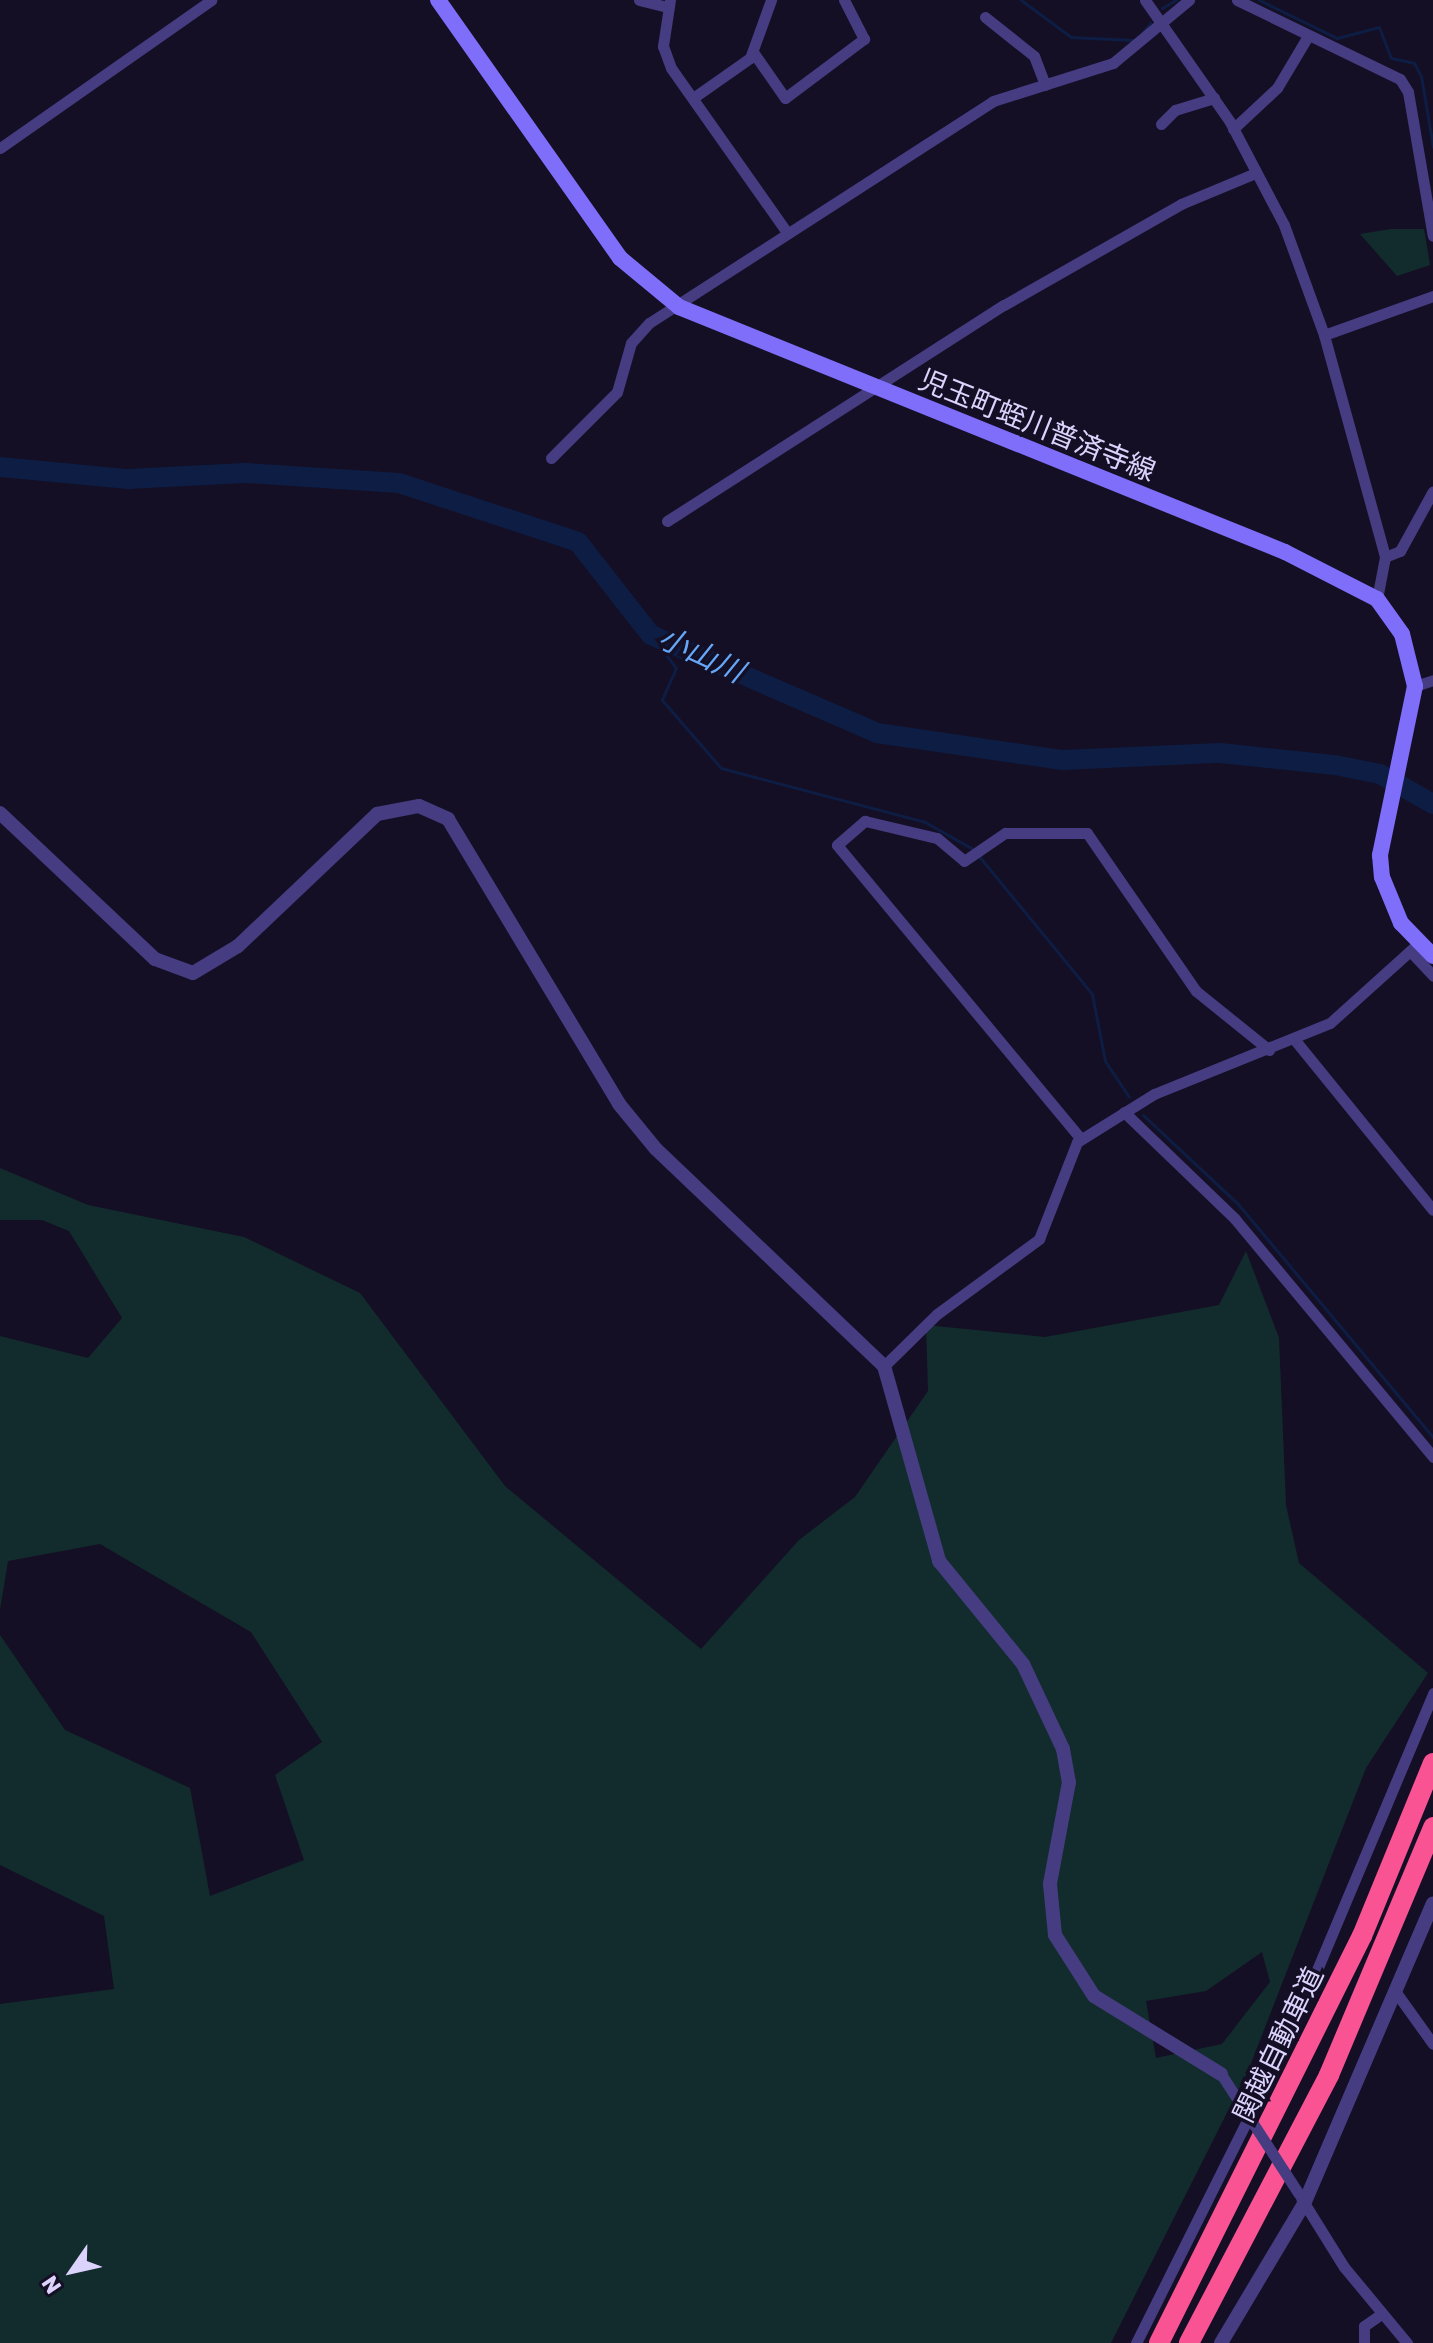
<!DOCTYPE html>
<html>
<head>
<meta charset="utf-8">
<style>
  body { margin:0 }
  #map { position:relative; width:1433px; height:2343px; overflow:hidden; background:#140f24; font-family:Rubik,"Noto Sans JP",sans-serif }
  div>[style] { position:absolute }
  .green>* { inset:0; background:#122c2d }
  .stream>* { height:3px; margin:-1.5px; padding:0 1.5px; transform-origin:1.5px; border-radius:1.5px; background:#0e1d44 }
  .river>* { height:20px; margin:-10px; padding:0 10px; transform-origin:10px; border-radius:10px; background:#0e1d44 }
  .minor>* { height:11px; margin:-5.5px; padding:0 5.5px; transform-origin:5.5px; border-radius:5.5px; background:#453c81 }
  .tertiary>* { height:14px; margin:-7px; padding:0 7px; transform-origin:7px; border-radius:7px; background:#453c81 }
  .secondary>* { height:16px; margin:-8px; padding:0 8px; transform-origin:8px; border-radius:8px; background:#7e6efa }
  .motorway>* { height:20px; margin:-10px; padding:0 10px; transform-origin:10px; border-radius:10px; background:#f95394 }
  .minor-bridge>* { height:11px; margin:-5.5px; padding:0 5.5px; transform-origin:5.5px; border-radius:5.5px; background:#453c81 }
  span { translate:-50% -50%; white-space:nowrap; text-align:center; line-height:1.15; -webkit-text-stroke:7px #140f24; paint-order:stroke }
  .street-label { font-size:28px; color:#dcd3fd }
  .water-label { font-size:30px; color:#65a8f9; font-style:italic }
  .north { position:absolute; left:32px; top:2231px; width:80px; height:80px; -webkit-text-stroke:6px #140f24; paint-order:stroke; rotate:236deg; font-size:22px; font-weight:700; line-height:32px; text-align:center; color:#dcd3fd }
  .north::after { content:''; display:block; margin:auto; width:28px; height:36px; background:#dcd3fd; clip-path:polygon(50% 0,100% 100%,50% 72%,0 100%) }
</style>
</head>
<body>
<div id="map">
  <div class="green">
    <div style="clip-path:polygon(1391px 229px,1424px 229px,1430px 265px,1397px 276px,1360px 234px)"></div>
    <div style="clip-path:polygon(evenodd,0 1168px,88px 1205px,244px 1237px,360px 1293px,505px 1486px,701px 1649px,799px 1540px,855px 1497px,928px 1391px,926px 1325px,1045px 1337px,1219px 1305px,1246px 1251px,1279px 1338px,1286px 1505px,1299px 1563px,1428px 1673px,1366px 1768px,1248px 2071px,1111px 2343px,0 2343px,0 2004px,114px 1989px,104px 1916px,0 1865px,0 1635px,65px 1730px,190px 1788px,210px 1896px,304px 1860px,275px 1775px,322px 1742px,251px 1632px,100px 1544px,8px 1561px,0 1610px,0 1336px,88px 1358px,122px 1318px,69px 1231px,42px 1220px,0 1220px,0 1168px,1262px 1952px,1270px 1982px,1222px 2044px,1156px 2058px,1146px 2001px,1206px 1991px,1262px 1952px)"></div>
  </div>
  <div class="stream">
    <div style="left:1021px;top:0;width:62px;rotate:36.5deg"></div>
    <div style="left:1071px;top:37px;width:62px;rotate:2.8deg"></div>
    <div style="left:1259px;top:0;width:87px;rotate:26deg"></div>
    <div style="left:1337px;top:38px;width:43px;rotate:-14.7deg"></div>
    <div style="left:1379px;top:27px;width:33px;rotate:69deg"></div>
    <div style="left:1391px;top:58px;width:24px;rotate:12deg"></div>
    <div style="left:1414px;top:63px;width:15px;rotate:62deg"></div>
    <div style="left:1421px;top:76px;width:72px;rotate:80.4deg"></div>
    <div style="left:1162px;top:8px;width:16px;rotate:-30deg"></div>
    <div style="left:1142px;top:33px;width:13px;rotate:-51deg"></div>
    <div style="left:651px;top:635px;width:41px;rotate:52.9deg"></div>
    <div style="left:676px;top:668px;width:35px;rotate:114deg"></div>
    <div style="left:662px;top:700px;width:90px;rotate:49.1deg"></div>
    <div style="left:721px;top:768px;width:211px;rotate:14.8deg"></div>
    <div style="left:925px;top:822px;width:55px;rotate:29.4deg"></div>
    <div style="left:978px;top:855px;width:180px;rotate:50.6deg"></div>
    <div style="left:1092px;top:994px;width:68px;rotate:79deg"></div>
    <div style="left:1105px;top:1061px;width:43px;rotate:56.3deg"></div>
    <div style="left:1143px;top:1115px;width:130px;rotate:43.1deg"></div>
    <div style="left:1238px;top:1204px;width:304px;rotate:50.1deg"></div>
  </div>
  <div class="river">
    <div style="left:0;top:467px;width:129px;rotate:5.4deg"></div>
    <div style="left:128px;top:479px;width:117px;rotate:-2.9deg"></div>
    <div style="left:245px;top:473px;width:154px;rotate:3.7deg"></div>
    <div style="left:399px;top:483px;width:188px;rotate:18.2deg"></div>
    <div style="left:578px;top:542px;width:118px;rotate:51.9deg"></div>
    <div style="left:651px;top:635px;width:246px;rotate:23.4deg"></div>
    <div style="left:877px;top:733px;width:188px;rotate:8.3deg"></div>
    <div style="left:1063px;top:760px;width:157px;rotate:-2.6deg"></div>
    <div style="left:1220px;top:753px;width:116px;rotate:6deg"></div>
    <div style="left:1335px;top:765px;width:46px;rotate:11.3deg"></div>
    <div style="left:1380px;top:774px;width:61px;rotate:29.5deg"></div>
  </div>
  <div class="minor">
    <div style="left:639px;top:0;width:30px;rotate:14deg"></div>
    <div style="left:670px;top:0;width:47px;rotate:98.7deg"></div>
    <div style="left:663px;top:46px;width:23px;rotate:70deg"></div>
    <div style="left:671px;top:68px;width:199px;rotate:54.8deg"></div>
    <div style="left:1145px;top:0;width:149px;rotate:55.1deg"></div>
    <div style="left:1230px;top:122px;width:116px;rotate:62.3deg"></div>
    <div style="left:1284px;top:225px;width:117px;rotate:70deg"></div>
    <div style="left:1324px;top:335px;width:230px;rotate:74.6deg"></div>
    <div style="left:1385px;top:557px;width:43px;rotate:100.8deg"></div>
    <div style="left:1237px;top:0;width:181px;rotate:25.9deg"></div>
    <div style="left:1400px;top:79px;width:15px;rotate:58deg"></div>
    <div style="left:1408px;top:92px;width:146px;rotate:80.2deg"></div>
    <div style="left:985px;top:17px;width:63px;rotate:38.5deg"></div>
    <div style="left:1034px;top:56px;width:31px;rotate:69deg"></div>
    <div style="left:753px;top:52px;width:56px;rotate:55.2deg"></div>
    <div style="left:785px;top:98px;width:99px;rotate:-36.8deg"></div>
    <div style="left:864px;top:39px;width:44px;rotate:-117.1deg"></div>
    <div style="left:693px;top:98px;width:70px;rotate:-35.1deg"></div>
    <div style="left:750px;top:58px;width:62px;rotate:-70.1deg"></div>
    <div style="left:1161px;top:124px;width:20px;rotate:-45deg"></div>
    <div style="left:1175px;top:110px;width:41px;rotate:-17.1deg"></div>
    <div style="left:1233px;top:129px;width:60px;rotate:-43deg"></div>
    <div style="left:1277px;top:88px;width:61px;rotate:-59.2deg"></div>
    <div style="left:0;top:148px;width:258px;rotate:-35deg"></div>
    <div style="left:1324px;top:335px;width:116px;rotate:-19.7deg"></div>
    <div style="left:551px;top:458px;width:93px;rotate:-45deg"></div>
    <div style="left:617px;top:392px;width:51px;rotate:-74.1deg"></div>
    <div style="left:631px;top:343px;width:27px;rotate:-48deg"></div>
    <div style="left:649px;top:323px;width:409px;rotate:-32.8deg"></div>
    <div style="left:993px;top:101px;width:126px;rotate:-17.6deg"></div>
    <div style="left:1113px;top:63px;width:99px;rotate:-39.7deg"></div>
    <div style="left:667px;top:521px;width:400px;rotate:-32.7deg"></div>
    <div style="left:1004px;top:305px;width:204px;rotate:-29.7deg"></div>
    <div style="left:1181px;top:204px;width:78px;rotate:-22.6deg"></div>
    <div style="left:1385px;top:557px;width:16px;rotate:-22deg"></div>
    <div style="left:1400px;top:551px;width:68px;rotate:-61.2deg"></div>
    <div style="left:1415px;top:686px;width:19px;rotate:-18deg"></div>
    <div style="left:1410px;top:951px;width:34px;rotate:47deg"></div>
    <div style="left:1294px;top:1039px;width:220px;rotate:50.9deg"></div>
    <div style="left:1124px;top:1112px;width:154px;rotate:43.9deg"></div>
    <div style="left:1235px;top:1219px;width:310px;rotate:50.2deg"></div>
    <div style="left:1081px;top:1139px;width:382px;rotate:-129.7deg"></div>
    <div style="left:837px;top:845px;width:37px;rotate:-41deg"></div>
    <div style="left:865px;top:821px;width:74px;rotate:13.3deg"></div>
    <div style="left:937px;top:838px;width:35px;rotate:40deg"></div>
    <div style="left:964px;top:861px;width:50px;rotate:-34.3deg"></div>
    <div style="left:1005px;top:833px;width:82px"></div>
    <div style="left:1087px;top:833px;width:192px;rotate:55.4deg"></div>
    <div style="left:1196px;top:991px;width:94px;rotate:38.9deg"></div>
    <div style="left:884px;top:1366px;width:74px;rotate:-44.5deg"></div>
    <div style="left:937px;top:1314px;width:127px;rotate:-36.3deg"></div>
    <div style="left:1039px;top:1239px;width:104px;rotate:-68.6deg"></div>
    <div style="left:1077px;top:1142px;width:91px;rotate:-31.9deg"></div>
    <div style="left:1154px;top:1094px;width:190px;rotate:-22deg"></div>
    <div style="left:1330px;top:1023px;width:120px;rotate:-42deg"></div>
    <div style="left:1395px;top:1991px;width:65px;rotate:54.4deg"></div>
    <div style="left:1301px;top:2198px;width:81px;rotate:58.1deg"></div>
    <div style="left:1344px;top:2267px;width:99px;rotate:50.3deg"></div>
    <div style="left:1136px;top:2343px;width:345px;rotate:-63.5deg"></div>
    <div style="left:1290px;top:2034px;width:370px;rotate:-67.2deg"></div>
    <div style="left:1364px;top:2343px;width:17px;rotate:-90deg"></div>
    <div style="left:1364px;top:2326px;width:21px;rotate:-35deg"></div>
  </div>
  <div class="tertiary">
    <div style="left:0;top:813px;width:213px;rotate:43.3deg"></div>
    <div style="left:155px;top:959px;width:40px;rotate:20.2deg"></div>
    <div style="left:193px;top:973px;width:52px;rotate:-31deg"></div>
    <div style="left:238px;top:946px;width:192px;rotate:-43.5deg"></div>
    <div style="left:377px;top:814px;width:43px;rotate:-10.8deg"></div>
    <div style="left:419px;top:806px;width:32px;rotate:24deg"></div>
    <div style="left:448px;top:819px;width:332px;rotate:59deg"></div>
    <div style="left:619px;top:1104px;width:58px;rotate:50.6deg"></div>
    <div style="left:656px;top:1149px;width:315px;rotate:43.6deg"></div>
    <div style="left:884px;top:1366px;width:203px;rotate:74.2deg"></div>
    <div style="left:939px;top:1561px;width:133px;rotate:50.8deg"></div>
    <div style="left:1023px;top:1664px;width:94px;rotate:64.8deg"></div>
    <div style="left:1063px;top:1749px;width:34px;rotate:80deg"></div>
    <div style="left:1069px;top:1782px;width:104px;rotate:100.6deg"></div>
    <div style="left:1050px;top:1884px;width:51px;rotate:84.4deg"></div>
    <div style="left:1055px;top:1935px;width:72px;rotate:57.4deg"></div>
    <div style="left:1094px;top:1996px;width:149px;rotate:31.6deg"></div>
    <div style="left:1221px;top:2343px;width:162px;rotate:-59.2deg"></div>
    <div style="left:1304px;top:2204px;width:327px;rotate:-66.8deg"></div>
  </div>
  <div class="secondary">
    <div style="left:438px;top:0;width:316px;rotate:54.8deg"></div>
    <div style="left:620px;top:258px;width:77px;rotate:39.7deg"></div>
    <div style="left:679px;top:307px;width:654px;rotate:22.01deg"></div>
    <div style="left:1285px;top:552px;width:103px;rotate:27.1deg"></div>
    <div style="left:1377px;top:599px;width:43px;rotate:54.5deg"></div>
    <div style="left:1402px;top:634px;width:54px;rotate:76deg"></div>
    <div style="left:1415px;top:686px;width:173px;rotate:101.7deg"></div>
    <div style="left:1380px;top:855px;width:22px;rotate:85deg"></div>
    <div style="left:1382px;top:877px;width:50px;rotate:67.6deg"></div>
    <div style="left:1401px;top:923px;width:46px;rotate:45.9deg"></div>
  </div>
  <div class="motorway">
    <div style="left:1159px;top:2343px;width:455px;rotate:-63.5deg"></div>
    <div style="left:1362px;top:1936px;width:187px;rotate:-67.7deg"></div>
    <div style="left:1189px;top:2343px;width:302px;rotate:-62.4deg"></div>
    <div style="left:1329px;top:2075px;width:269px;rotate:-67.2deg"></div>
  </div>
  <div class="minor-bridge">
    <div style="left:1221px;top:2074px;width:143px;rotate:57deg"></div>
  </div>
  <div class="street-label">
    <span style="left:1037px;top:426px;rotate:22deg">児玉町蛭川普済寺線</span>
    <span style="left:1279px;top:2045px;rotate:-64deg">関越自動車道</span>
  </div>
  <div class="water-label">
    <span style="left:701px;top:655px;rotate:25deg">小山川</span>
  </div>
  <div class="north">N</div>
</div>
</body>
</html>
